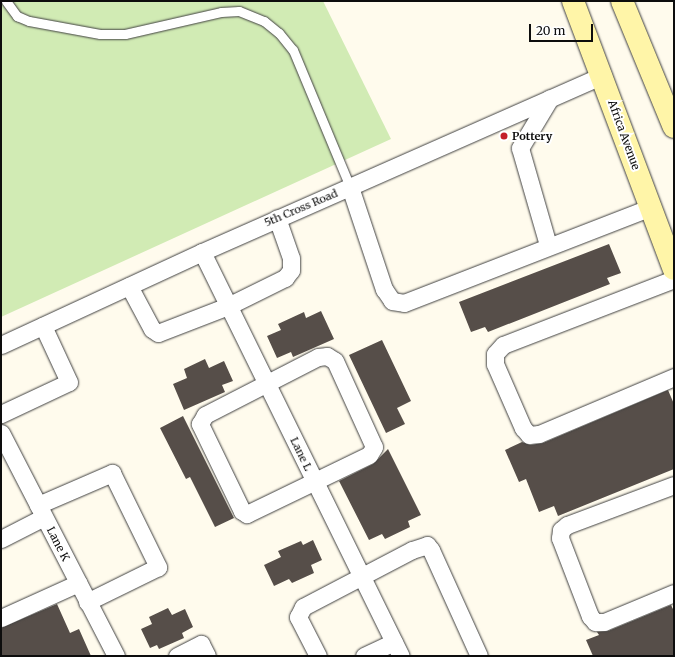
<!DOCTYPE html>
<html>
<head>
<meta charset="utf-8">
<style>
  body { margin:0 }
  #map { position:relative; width:675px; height:657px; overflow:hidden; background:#fffbed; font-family:Merriweather,serif }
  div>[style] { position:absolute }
  .green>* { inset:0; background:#d1ebb4 }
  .building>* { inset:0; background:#564e49 }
  .roads { filter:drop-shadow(0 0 1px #404040) drop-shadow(0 0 1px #404040) }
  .service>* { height:9px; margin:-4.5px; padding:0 4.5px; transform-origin:4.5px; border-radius:4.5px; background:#fff }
  .minor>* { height:17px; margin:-8.5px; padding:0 8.5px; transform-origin:8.5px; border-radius:8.5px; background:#fff }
  .secondary>* { height:22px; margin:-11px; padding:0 11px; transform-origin:11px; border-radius:11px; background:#fff5a8 }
  .dots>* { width:11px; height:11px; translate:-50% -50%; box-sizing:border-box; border:2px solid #fff; border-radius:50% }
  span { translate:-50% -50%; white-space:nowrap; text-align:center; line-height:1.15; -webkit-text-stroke:4px #fff; paint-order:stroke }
  .street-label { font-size:11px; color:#0d0d0d }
  .poi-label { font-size:11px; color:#0d0d0d; font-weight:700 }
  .left { translate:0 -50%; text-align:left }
  .frame { position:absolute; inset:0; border:2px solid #0d0d0d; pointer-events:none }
  .scale { position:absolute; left:529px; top:24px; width:64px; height:18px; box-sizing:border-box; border:2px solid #0d0d0d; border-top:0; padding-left:5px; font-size:12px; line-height:14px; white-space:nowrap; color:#0d0d0d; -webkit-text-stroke:3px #fff; paint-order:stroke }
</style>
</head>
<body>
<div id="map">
  <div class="green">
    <div style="clip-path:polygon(1px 1px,323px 1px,391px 139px,1px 317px)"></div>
  </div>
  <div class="building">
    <div style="clip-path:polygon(609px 244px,621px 273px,607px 278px,610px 284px,488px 332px,485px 327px,471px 332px,459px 302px)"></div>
    <div style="clip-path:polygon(321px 311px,334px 339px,293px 357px,291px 352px,277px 358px,267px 336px,281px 330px,278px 324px,304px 312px,306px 318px)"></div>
    <div style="clip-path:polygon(382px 340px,411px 401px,397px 408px,405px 424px,386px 433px,349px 355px)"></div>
    <div style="clip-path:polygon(205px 359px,209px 368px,224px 361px,233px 381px,222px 385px,225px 392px,184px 410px,173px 384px,187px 378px,184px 369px)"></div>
    <div style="clip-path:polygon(668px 390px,674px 404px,674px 469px,558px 516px,554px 506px,539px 512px,526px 479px,519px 482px,505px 450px,522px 442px,530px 445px,543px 443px)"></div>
    <div style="clip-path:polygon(183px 416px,234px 518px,215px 527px,190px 477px,186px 479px,160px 428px)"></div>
    <div style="clip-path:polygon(388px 449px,421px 515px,408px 521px,410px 527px,385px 539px,382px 534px,369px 540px,339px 481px,373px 464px)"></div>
    <div style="clip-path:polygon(313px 540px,322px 560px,311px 565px,314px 573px,292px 583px,289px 579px,274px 586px,264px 565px,281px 557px,278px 551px,301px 541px,303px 545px)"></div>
    <div style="clip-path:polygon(57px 604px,70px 633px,79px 629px,91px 656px,1px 656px,1px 628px)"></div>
    <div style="clip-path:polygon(671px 605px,674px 611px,674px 656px,593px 656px,586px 640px,599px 635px,597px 632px,608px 631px)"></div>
    <div style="clip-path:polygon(168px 608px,172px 615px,185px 609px,193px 627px,182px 633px,184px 638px,159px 649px,157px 645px,150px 648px,141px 629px,152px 624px,149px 617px)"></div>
  </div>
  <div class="roads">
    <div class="service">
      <div style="left:6px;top:1px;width:19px;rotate:54deg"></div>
      <div style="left:17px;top:16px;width:13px;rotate:23deg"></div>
      <div style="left:29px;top:21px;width:72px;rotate:10.4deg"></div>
      <div style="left:100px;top:34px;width:25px"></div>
      <div style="left:125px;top:34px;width:98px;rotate:-12.9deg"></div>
      <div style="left:221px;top:12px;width:18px;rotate:-3deg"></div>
      <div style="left:239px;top:11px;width:27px;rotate:22deg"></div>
      <div style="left:264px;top:21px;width:19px;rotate:39deg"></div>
      <div style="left:279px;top:33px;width:22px;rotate:51deg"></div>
      <div style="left:293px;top:50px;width:148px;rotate:67.4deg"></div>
    </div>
    <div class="minor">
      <div style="left:350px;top:187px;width:108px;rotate:71.6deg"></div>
      <div style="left:384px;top:289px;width:14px;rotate:56deg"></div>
      <div style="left:392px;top:301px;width:12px;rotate:9deg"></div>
      <div style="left:404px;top:303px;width:265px;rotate:-21.2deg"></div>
      <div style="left:548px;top:245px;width:101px;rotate:-106.1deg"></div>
      <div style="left:520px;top:148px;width:58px;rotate:-59deg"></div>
      <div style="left:202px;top:252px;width:450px;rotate:63.8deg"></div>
      <div style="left:674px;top:279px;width:183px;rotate:158.9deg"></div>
      <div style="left:503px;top:345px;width:12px;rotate:132deg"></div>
      <div style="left:495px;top:354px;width:10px;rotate:90deg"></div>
      <div style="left:495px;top:364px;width:70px;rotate:66.4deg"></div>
      <div style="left:523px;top:428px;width:9px;rotate:49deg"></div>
      <div style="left:529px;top:435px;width:10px;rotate:-6deg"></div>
      <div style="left:539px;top:434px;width:147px;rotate:-22.9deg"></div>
      <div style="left:129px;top:286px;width:49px;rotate:61.9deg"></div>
      <div style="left:152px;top:329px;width:7px;rotate:34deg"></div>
      <div style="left:158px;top:333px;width:75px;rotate:-21.1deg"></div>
      <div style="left:228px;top:306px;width:64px;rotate:-26.2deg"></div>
      <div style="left:285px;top:278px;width:10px;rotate:-53deg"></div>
      <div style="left:291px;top:270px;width:12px;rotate:-90deg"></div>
      <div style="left:291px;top:258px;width:42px;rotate:-109.3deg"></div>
      <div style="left:1px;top:345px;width:221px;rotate:-24.8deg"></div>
      <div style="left:202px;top:252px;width:438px;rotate:-23.8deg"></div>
      <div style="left:327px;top:356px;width:9px;rotate:32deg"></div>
      <div style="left:335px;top:361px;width:94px;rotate:65.6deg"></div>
      <div style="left:374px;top:447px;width:9px;rotate:122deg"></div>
      <div style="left:369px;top:455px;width:136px;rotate:154.2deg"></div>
      <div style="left:247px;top:514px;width:6px;rotate:-149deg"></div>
      <div style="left:242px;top:511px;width:97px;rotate:-115.8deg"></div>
      <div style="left:200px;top:424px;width:10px;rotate:-61deg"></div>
      <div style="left:205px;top:415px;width:127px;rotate:-27.2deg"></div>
      <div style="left:318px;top:357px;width:9px;rotate:-6deg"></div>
      <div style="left:1px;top:414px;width:75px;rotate:-25.2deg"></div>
      <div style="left:69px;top:382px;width:62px;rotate:-114.9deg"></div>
      <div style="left:1px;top:433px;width:251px;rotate:62.7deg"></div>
      <div style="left:674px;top:485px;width:114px;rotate:159.5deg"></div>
      <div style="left:567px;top:525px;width:8px;rotate:140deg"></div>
      <div style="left:561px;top:530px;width:8px;rotate:97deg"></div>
      <div style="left:560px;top:538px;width:84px;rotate:69deg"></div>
      <div style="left:590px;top:616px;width:8px;rotate:50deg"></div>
      <div style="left:595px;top:622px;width:9px"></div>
      <div style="left:604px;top:622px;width:76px;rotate:-22.5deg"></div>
      <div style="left:38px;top:505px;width:81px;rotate:-23.4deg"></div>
      <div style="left:112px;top:473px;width:105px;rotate:63.9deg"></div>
      <div style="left:158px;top:567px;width:79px;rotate:153.8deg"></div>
      <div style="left:1px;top:539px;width:48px;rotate:-27.1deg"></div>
      <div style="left:1px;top:618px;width:85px;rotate:-24.4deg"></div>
      <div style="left:177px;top:656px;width:27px;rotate:-27deg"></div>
      <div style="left:201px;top:644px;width:13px;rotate:63deg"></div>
      <div style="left:318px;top:656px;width:44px;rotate:-117.1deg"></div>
      <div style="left:298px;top:617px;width:11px;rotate:-63deg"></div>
      <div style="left:303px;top:607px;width:123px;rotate:-27.6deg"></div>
      <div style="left:412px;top:550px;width:16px;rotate:-18deg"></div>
      <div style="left:427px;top:545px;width:6px;rotate:51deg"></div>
      <div style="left:431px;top:550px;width:116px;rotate:65.6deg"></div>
      <div style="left:364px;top:656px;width:33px;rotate:-25deg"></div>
    </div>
    <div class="secondary">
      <div style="left:573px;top:1px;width:286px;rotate:69.4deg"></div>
      <div style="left:622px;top:1px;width:136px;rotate:67.6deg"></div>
    </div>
  </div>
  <div class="dots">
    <div style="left:504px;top:136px;background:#c41e27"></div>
  </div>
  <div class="street-label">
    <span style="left:624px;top:135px;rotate:70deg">Africa Avenue</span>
    <span style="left:301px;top:208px;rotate:-23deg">5th Cross Road</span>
    <span style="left:301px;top:454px;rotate:64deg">Lane L</span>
    <span style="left:58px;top:544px;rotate:63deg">Lane K</span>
  </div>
  <div class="poi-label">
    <span class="left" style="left:512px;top:136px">Pottery</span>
  </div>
  <div class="frame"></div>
  <div class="scale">20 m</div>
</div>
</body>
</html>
